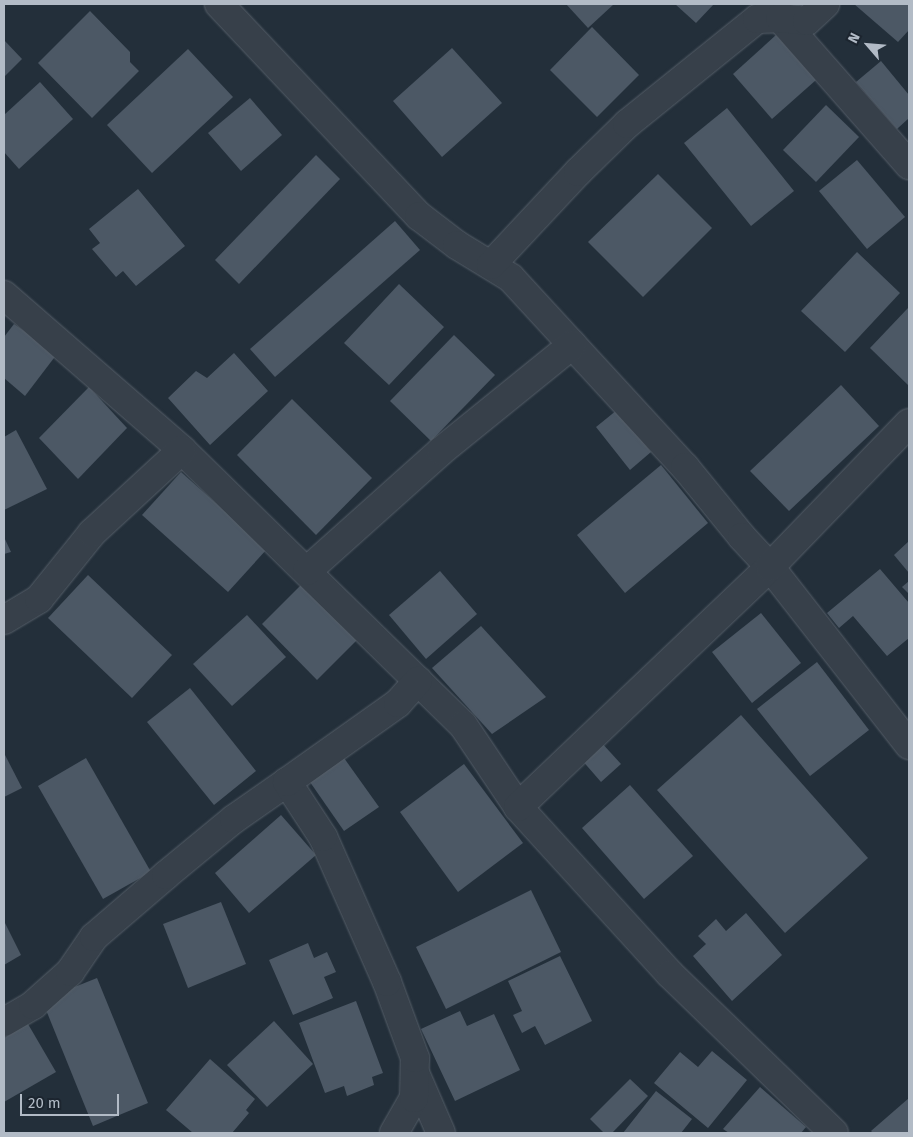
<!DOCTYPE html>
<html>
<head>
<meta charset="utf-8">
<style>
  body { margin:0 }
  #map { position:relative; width:913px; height:1137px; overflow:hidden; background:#232f3a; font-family:"Fira Sans",sans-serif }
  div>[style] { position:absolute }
  .building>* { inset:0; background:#4c5865 }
  .roads { filter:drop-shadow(0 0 1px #555e68) drop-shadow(0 0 1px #555e68) }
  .minor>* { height:28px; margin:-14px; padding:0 14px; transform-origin:14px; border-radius:14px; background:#37404a }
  span { translate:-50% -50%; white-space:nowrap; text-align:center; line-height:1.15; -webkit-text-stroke:4px #1c252f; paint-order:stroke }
  .frame { position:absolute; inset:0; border:5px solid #b2bbc6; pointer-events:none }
  .north { position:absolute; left:843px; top:20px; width:50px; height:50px; -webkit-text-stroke:4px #1c252f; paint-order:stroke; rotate:297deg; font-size:14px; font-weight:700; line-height:20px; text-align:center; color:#b2bbc6 }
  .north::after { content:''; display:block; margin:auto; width:18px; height:22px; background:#b2bbc6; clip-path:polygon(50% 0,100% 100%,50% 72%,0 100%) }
  .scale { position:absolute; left:20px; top:1094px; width:99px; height:22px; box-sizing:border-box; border:2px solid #b2bbc6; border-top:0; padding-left:6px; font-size:15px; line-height:18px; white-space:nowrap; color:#b2bbc6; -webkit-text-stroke:4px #1c252f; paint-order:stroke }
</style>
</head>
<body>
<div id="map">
  <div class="building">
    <div style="clip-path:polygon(566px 4px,614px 4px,588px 28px)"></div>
    <div style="clip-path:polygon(675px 4px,714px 4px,696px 23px)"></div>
    <div style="clip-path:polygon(854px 4px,909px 4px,909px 30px,898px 42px)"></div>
    <div style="clip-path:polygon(90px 11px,130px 52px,130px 62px,139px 71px,92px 118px,38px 63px)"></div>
    <div style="clip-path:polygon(592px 27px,639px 75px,597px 117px,550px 70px)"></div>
    <div style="clip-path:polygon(776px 35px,816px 80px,772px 119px,733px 74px)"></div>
    <div style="clip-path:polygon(4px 40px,22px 59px,4px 77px)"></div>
    <div style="clip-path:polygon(452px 48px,502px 103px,442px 157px,393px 101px)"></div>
    <div style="clip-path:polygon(188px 49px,233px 97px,152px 173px,107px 125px)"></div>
    <div style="clip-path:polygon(881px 61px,909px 95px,909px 118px,897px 129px,856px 82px)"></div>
    <div style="clip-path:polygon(40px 82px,73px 119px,19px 169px,4px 152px,4px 115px)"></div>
    <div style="clip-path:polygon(250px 98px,282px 135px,241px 171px,208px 133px)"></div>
    <div style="clip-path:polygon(826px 105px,859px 137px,816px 182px,783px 150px)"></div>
    <div style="clip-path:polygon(727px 108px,794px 191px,751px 226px,684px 143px)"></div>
    <div style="clip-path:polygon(316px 155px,340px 179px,239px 284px,215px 260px)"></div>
    <div style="clip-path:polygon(857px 160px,905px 217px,867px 249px,819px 191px)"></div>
    <div style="clip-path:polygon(658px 174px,712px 228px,643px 297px,588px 242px)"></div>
    <div style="clip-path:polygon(138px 189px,185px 246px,136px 286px,123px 271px,116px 277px,92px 249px,100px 243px,89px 229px)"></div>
    <div style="clip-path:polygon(395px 221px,420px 250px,275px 377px,250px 349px)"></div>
    <div style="clip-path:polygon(857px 252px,900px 293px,845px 352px,801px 311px)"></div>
    <div style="clip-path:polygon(399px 284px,444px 327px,389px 385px,344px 343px)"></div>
    <div style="clip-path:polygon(908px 308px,909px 309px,909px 386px,870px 348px)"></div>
    <div style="clip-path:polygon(14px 324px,57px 354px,25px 396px,4px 378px,4px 337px)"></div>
    <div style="clip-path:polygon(454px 335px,495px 375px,431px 441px,390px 401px)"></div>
    <div style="clip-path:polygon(234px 353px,268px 391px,210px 445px,168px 398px,196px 371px,207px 378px)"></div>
    <div style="clip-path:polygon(841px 385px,879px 426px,789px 511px,750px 471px)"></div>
    <div style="clip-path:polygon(89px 387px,127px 428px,78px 479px,39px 438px)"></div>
    <div style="clip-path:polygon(292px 399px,372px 478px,316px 535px,237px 455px)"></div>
    <div style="clip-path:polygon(617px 410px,651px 452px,630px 470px,596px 427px)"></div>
    <div style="clip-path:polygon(16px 430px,47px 489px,4px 510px,4px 437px)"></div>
    <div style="clip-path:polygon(661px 465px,708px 523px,625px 593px,577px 535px)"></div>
    <div style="clip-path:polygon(181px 472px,267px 549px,228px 592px,142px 515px)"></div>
    <div style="clip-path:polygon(4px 537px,11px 552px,4px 554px)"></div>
    <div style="clip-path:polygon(909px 541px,909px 573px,894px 555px)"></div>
    <div style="clip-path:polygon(880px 569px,909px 603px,909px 638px,887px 656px,853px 616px,839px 628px,827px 613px)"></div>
    <div style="clip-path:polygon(440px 571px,477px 614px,426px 659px,389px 615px)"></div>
    <div style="clip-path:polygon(88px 575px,172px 655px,132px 698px,48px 618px)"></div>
    <div style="clip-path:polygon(909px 581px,909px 594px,902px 587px)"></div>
    <div style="clip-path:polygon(303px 583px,358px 639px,317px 680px,262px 624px)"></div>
    <div style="clip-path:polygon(761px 613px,801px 663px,752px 703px,712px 652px)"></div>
    <div style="clip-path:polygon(247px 615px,286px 657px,232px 706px,193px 664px)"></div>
    <div style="clip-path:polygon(481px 626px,546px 697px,492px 734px,432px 668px)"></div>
    <div style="clip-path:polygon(817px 662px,869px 730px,810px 776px,757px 709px)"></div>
    <div style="clip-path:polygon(190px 688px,256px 771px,214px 805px,147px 722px)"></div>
    <div style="clip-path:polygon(741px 715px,868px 858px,785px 933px,657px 790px)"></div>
    <div style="clip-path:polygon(600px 741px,621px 764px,601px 782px,581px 759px)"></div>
    <div style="clip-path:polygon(4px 753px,22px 788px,4px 797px)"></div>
    <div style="clip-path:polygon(86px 758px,151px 872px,103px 899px,38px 786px)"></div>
    <div style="clip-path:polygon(344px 758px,379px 807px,344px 831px,310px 782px)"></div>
    <div style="clip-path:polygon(464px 764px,523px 843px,458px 892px,400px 812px)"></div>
    <div style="clip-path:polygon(630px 785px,693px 856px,644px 899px,582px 828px)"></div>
    <div style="clip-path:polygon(281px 815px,316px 855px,249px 913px,215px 873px)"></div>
    <div style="clip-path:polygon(531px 890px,561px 952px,446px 1009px,416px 947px)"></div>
    <div style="clip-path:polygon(221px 902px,246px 964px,188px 988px,163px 924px)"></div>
    <div style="clip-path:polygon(746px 913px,782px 955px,732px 1001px,693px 956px,706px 944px,698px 936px,716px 919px,726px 931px)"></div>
    <div style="clip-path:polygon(4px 921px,21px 955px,4px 965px)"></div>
    <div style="clip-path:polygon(308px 943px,314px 958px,327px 952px,336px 972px,324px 977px,333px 998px,293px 1015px,269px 960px)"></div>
    <div style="clip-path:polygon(560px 956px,592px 1021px,545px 1045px,535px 1026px,522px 1033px,513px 1015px,522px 1011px,508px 981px)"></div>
    <div style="clip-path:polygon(97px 978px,148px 1103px,93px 1126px,42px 1000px)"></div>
    <div style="clip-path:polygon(356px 1001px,383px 1073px,372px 1077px,374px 1085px,347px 1096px,344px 1086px,325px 1093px,299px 1023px)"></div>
    <div style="clip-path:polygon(460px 1011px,467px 1026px,494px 1014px,520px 1070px,455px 1101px,421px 1029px)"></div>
    <div style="clip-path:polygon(274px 1021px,313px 1064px,267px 1107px,227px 1065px)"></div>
    <div style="clip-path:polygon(28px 1024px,56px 1072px,4px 1102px,4px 1038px)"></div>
    <div style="clip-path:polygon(712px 1051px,747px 1080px,708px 1128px,654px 1083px,680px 1052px,698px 1067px)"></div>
    <div style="clip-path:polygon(210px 1059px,255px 1099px,246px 1110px,249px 1113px,232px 1133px,193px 1133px,166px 1110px)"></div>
    <div style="clip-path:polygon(630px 1079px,648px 1096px,612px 1133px,604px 1133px,590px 1119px)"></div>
    <div style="clip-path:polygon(760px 1087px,806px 1127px,801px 1133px,729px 1133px,723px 1129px)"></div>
    <div style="clip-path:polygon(656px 1091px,692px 1119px,681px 1133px,623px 1133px)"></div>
    <div style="clip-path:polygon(909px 1098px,909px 1132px,873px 1133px,871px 1131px)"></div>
  </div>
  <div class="roads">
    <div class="minor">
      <div style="left:219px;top:4px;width:291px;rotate:46.7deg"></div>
      <div style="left:419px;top:216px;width:48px;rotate:37.3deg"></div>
      <div style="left:457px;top:245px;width:63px;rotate:31.4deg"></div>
      <div style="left:511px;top:278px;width:257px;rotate:47.4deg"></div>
      <div style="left:685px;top:467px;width:90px;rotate:50.8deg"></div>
      <div style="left:742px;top:537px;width:41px;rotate:47deg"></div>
      <div style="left:770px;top:567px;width:226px;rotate:52deg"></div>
      <div style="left:780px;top:18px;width:196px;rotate:48.7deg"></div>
      <div style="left:491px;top:265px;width:127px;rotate:-46.9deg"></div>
      <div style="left:578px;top:172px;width:69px;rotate:-44.4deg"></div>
      <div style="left:627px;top:124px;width:167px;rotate:-38.9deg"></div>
      <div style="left:757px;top:19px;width:23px;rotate:-2deg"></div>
      <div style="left:780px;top:18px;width:27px;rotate:6deg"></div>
      <div style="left:807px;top:21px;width:25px;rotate:-43deg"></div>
      <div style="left:4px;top:295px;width:236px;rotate:41deg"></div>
      <div style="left:182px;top:450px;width:393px;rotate:44.4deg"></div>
      <div style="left:463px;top:725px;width:99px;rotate:56.1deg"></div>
      <div style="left:518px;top:807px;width:226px;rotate:47.7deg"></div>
      <div style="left:670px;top:974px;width:228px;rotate:44.1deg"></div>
      <div style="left:307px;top:571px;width:180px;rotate:-41.8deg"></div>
      <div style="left:441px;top:451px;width:169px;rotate:-39deg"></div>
      <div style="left:4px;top:620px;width:41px;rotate:-31deg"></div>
      <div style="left:39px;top:599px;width:85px;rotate:-51.2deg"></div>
      <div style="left:92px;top:533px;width:122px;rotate:-42.7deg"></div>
      <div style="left:518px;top:807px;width:348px;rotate:-43.6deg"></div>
      <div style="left:770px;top:567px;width:200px;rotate:-46deg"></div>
      <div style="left:4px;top:1022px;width:34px;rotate:-30deg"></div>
      <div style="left:33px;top:1005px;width:50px;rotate:-41.7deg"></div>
      <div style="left:70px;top:972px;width:42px;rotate:-55.6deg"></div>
      <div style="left:94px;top:937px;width:95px;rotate:-40.7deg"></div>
      <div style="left:166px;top:875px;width:88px;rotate:-39.5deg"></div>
      <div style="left:234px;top:819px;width:65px;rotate:-34.9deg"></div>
      <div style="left:415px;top:1073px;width:65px;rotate:66.6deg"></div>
      <div style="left:394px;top:1133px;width:40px;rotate:-60.3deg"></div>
      <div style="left:414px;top:1098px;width:40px;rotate:-88.6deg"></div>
      <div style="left:415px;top:1058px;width:81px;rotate:-110.2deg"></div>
      <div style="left:387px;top:982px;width:158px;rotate:-113.8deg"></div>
      <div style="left:323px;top:837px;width:66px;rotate:-123.2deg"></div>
      <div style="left:287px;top:782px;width:136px;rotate:-35.4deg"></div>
      <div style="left:398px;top:703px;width:30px;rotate:-48deg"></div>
    </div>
  </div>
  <div class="frame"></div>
  <div class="north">N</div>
  <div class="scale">20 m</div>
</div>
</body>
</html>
